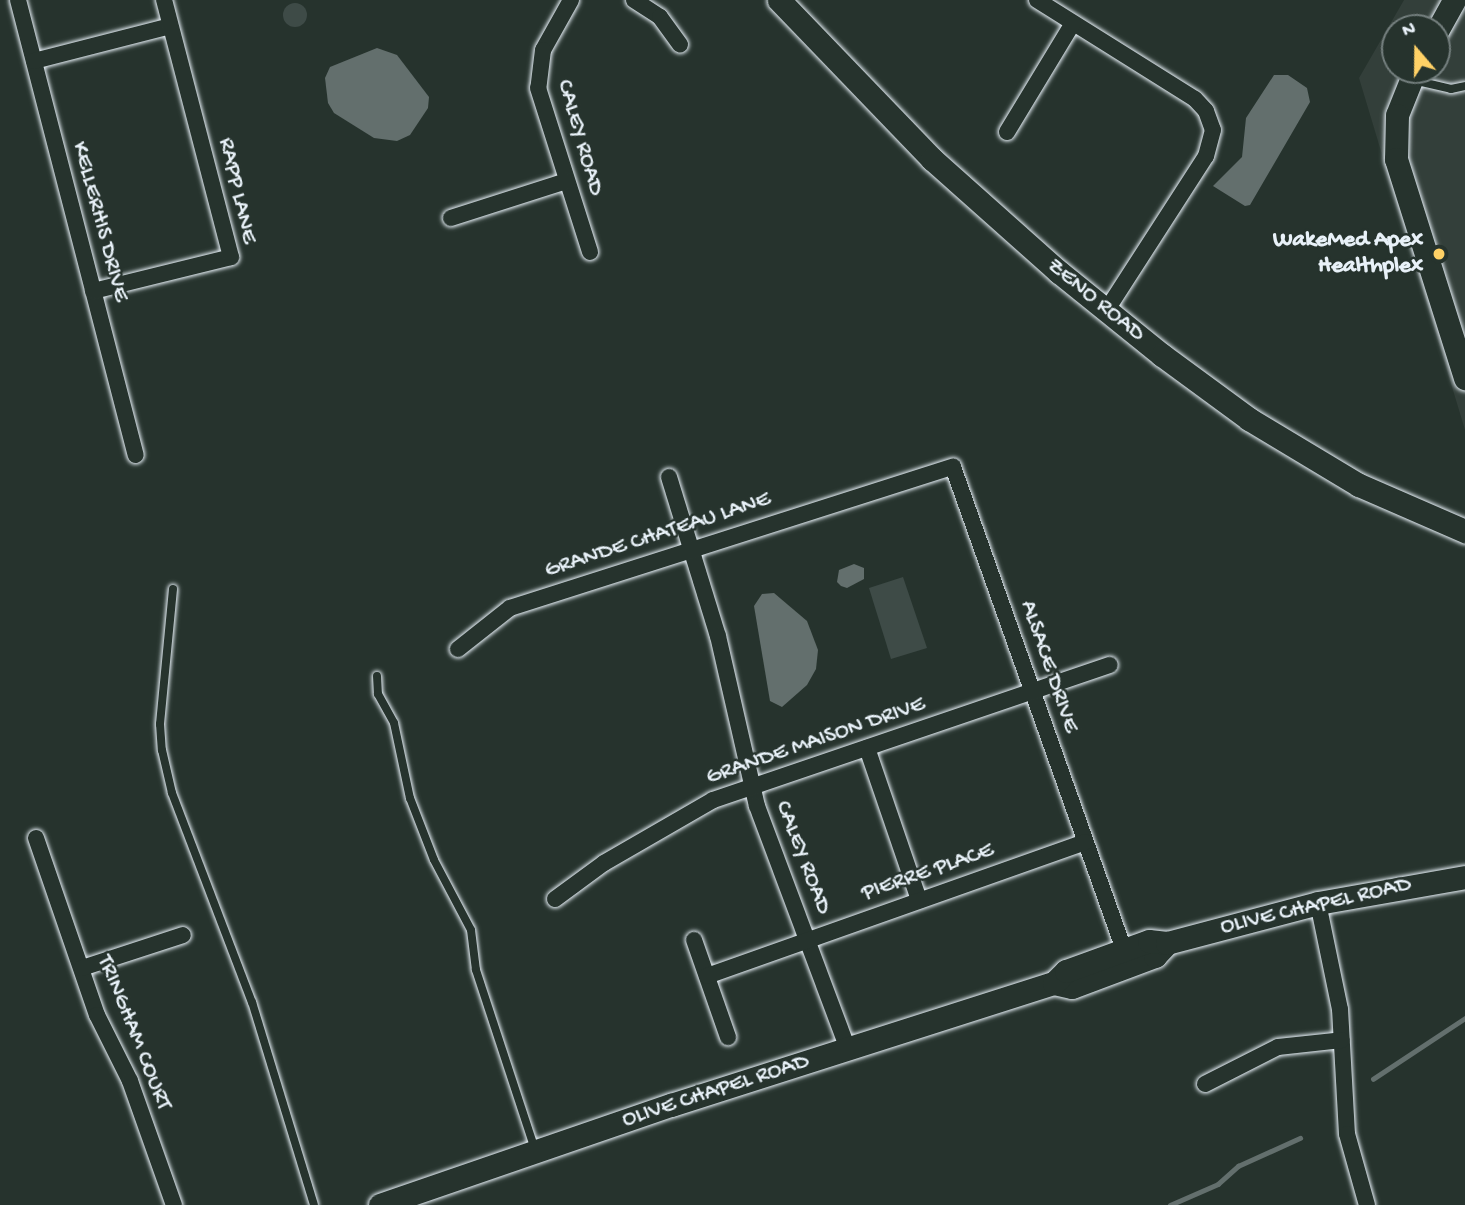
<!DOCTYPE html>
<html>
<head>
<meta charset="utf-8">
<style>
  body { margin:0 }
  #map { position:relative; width:1465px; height:1205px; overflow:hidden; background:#26332d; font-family:"Gochi Hand",sans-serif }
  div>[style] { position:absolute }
  .built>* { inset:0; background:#333f3a }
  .green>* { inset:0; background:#3e4b47 }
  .round { border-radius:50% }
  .water>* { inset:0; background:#636f6d }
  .stream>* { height:4.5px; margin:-2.25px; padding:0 2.25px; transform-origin:2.25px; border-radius:2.25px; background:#636f6d }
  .roads { filter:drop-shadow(0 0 2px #e8f1f8) drop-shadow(0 0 2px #e8f1f8) }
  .lane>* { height:8px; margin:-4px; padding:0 4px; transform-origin:4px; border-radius:4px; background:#26332d }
  .street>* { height:16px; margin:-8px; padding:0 8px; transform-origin:8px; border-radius:8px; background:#26332d }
  .secondary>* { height:23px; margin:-11.5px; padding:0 11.5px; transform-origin:11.5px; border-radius:11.5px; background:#26332d }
  .dots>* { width:19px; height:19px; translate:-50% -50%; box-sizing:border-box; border:4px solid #26332d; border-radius:50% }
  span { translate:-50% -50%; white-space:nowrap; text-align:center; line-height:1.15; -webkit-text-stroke:5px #26332d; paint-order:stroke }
  .street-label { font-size:23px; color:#e8f1f8 }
  .poi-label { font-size:23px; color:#e8f1f8; font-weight:700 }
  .right { translate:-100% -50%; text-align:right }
  .north { position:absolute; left:1381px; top:14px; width:70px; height:70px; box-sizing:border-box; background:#26332d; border:2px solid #747f7e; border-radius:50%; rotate:340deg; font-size:19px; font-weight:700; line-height:28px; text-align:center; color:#e8f1f8 }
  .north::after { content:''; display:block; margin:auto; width:24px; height:32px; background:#ffd166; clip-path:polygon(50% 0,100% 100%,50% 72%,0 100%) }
</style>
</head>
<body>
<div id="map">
  <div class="built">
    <div style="clip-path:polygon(evenodd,1404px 0,1465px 0,1465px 430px,1359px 78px,1404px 0,1395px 28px,1437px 28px,1437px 70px,1395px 70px,1395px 28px)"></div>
  </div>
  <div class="green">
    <div class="round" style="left:283px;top:3px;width:24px;height:24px"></div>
    <div style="clip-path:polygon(903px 577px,927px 648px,891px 659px,869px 588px)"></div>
  </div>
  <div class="water">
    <div style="clip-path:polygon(377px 48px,397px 55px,429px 97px,428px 108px,410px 135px,397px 141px,374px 138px,334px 113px,328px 103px,325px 78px,330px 67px)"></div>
    <div style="clip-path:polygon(1274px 75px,1288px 75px,1307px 88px,1310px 102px,1250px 205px,1245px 206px,1213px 186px,1242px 157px,1246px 118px)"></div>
    <div style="clip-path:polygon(854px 564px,864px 568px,864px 579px,847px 588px,841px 586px,837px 582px,839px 570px)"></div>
    <div style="clip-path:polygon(774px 593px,807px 621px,818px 650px,816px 669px,807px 685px,782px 707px,770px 701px,754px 606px,762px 594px)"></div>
  </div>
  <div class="stream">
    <div style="left:1373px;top:1079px;width:110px;rotate:-33.5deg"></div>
    <div style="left:1170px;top:1205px;width:52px;rotate:-23.6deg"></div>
    <div style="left:1218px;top:1184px;width:27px;rotate:-42deg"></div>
    <div style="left:1238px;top:1166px;width:68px;rotate:-24.3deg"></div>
  </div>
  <div class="roads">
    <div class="lane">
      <div style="left:1413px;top:80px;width:39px;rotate:13deg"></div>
      <div style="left:1451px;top:89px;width:14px;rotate:-12deg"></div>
      <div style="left:173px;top:589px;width:136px;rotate:95.5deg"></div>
      <div style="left:160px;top:724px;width:26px;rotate:86deg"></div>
      <div style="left:162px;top:750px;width:44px;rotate:76.9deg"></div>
      <div style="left:172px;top:793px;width:224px;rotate:69.1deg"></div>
      <div style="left:252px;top:1002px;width:212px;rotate:73deg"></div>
      <div style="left:377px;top:676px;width:18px;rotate:87deg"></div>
      <div style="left:378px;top:694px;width:33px;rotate:61deg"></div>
      <div style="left:394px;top:723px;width:77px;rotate:78deg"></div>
      <div style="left:410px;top:798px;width:66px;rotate:68.8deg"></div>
      <div style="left:434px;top:860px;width:79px;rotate:62.1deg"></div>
      <div style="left:471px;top:930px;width:40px;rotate:82.9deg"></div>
      <div style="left:476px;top:970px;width:188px;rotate:71.8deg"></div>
    </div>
    <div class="street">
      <div style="left:18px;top:0;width:470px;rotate:75.5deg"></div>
      <div style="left:571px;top:0;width:57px;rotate:119.2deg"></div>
      <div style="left:543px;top:50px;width:38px;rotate:97deg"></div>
      <div style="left:538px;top:88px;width:172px;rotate:72.4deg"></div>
      <div style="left:634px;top:0;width:31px;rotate:33deg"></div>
      <div style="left:660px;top:17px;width:34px;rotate:54deg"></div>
      <div style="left:1037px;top:0;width:186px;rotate:32.1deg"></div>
      <div style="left:1195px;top:99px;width:16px;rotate:47deg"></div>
      <div style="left:1206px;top:111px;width:20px;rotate:70deg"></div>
      <div style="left:1213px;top:130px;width:27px;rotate:105deg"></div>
      <div style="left:1206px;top:156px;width:184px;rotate:122.8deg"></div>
      <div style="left:34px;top:61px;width:140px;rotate:-14.4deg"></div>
      <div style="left:1007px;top:132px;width:127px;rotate:-58.8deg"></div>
      <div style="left:451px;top:218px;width:121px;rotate:-17.8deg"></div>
      <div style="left:93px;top:291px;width:142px;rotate:-13.8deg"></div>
      <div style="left:231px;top:257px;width:266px;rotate:-104.6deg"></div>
      <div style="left:669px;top:477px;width:166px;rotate:72.9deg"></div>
      <div style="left:718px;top:636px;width:174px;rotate:77.1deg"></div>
      <div style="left:757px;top:806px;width:260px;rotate:69.5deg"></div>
      <div style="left:458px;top:649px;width:66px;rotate:-38.3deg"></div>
      <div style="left:510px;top:608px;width:465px;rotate:-17.7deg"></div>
      <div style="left:953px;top:467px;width:512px;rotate:70.5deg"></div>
      <div style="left:867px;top:748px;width:161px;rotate:71.1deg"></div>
      <div style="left:36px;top:838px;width:187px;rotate:71deg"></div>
      <div style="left:97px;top:1015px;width:74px;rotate:63.4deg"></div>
      <div style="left:130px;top:1081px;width:132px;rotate:70.5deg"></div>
      <div style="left:555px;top:899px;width:61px;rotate:-36.3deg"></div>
      <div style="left:604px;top:863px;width:126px;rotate:-30deg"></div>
      <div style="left:713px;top:800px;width:419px;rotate:-18.8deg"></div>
      <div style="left:1318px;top:903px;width:108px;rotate:78.3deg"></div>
      <div style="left:1340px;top:1009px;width:125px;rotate:86.8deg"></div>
      <div style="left:1347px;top:1134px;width:74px;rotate:74.3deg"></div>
      <div style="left:694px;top:940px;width:103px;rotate:70.7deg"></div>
      <div style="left:82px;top:968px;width:106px;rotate:-18.1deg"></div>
      <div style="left:707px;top:976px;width:401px;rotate:-19.5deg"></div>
      <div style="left:1205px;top:1084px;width:82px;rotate:-26.9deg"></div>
      <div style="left:1278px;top:1047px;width:64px;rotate:-6.2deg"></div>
    </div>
    <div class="secondary">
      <div style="left:779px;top:0;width:221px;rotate:46.1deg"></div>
      <div style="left:932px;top:159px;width:170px;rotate:41.7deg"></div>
      <div style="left:1059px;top:272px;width:132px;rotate:38.9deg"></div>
      <div style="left:1162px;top:355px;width:108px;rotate:36.3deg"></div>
      <div style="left:1249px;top:419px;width:128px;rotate:31deg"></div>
      <div style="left:1359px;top:485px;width:116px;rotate:23.5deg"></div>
      <div style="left:1437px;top:31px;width:35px;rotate:-61deg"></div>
      <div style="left:1415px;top:70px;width:48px;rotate:111.8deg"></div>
      <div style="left:1397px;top:115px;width:44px;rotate:91.3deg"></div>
      <div style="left:1396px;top:159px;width:230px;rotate:72.5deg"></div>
      <div style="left:1054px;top:983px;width:18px;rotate:13deg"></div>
      <div style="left:1072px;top:987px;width:89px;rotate:-20.5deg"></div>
      <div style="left:1155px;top:956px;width:18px;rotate:-47deg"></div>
      <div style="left:380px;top:1205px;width:308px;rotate:-19deg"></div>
      <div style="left:671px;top:1105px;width:402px;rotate:-17.7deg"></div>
      <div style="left:1054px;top:983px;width:17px;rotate:-45deg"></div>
      <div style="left:1066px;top:971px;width:88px;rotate:-19.9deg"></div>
      <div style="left:1149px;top:941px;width:18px;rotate:6deg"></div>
      <div style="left:1167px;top:943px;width:156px;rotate:-14.8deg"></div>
      <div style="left:1318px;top:903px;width:149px;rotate:-10deg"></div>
    </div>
  </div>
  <div class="dots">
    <div style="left:1439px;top:254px;background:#ffd166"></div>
  </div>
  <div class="street-label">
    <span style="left:579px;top:138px;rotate:74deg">CALEY ROAD</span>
    <span style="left:236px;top:191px;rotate:77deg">RAPP LANE</span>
    <span style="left:99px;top:222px;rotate:75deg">KELLERHIS DRIVE</span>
    <span style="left:1095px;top:301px;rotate:39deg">ZENO ROAD</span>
    <span style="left:658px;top:536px;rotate:-18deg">GRANDE CHATEAU LANE</span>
    <span style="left:1048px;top:667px;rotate:71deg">ALSACE DRIVE</span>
    <span style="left:816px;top:742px;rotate:-19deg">GRANDE MAISON DRIVE</span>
    <span style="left:802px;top:858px;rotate:69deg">CALEY ROAD</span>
    <span style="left:928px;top:873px;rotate:-19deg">PIERRE PLACE</span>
    <span style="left:1316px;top:907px;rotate:-13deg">OLIVE CHAPEL ROAD</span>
    <span style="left:133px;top:1033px;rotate:68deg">TRINGHAM COURT</span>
    <span style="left:716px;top:1092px;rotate:-18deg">OLIVE CHAPEL ROAD</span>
  </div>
  <div class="poi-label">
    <span class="right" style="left:1423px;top:254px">WakeMed Apex<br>Healthplex</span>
  </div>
  <div class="north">N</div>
</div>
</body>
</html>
